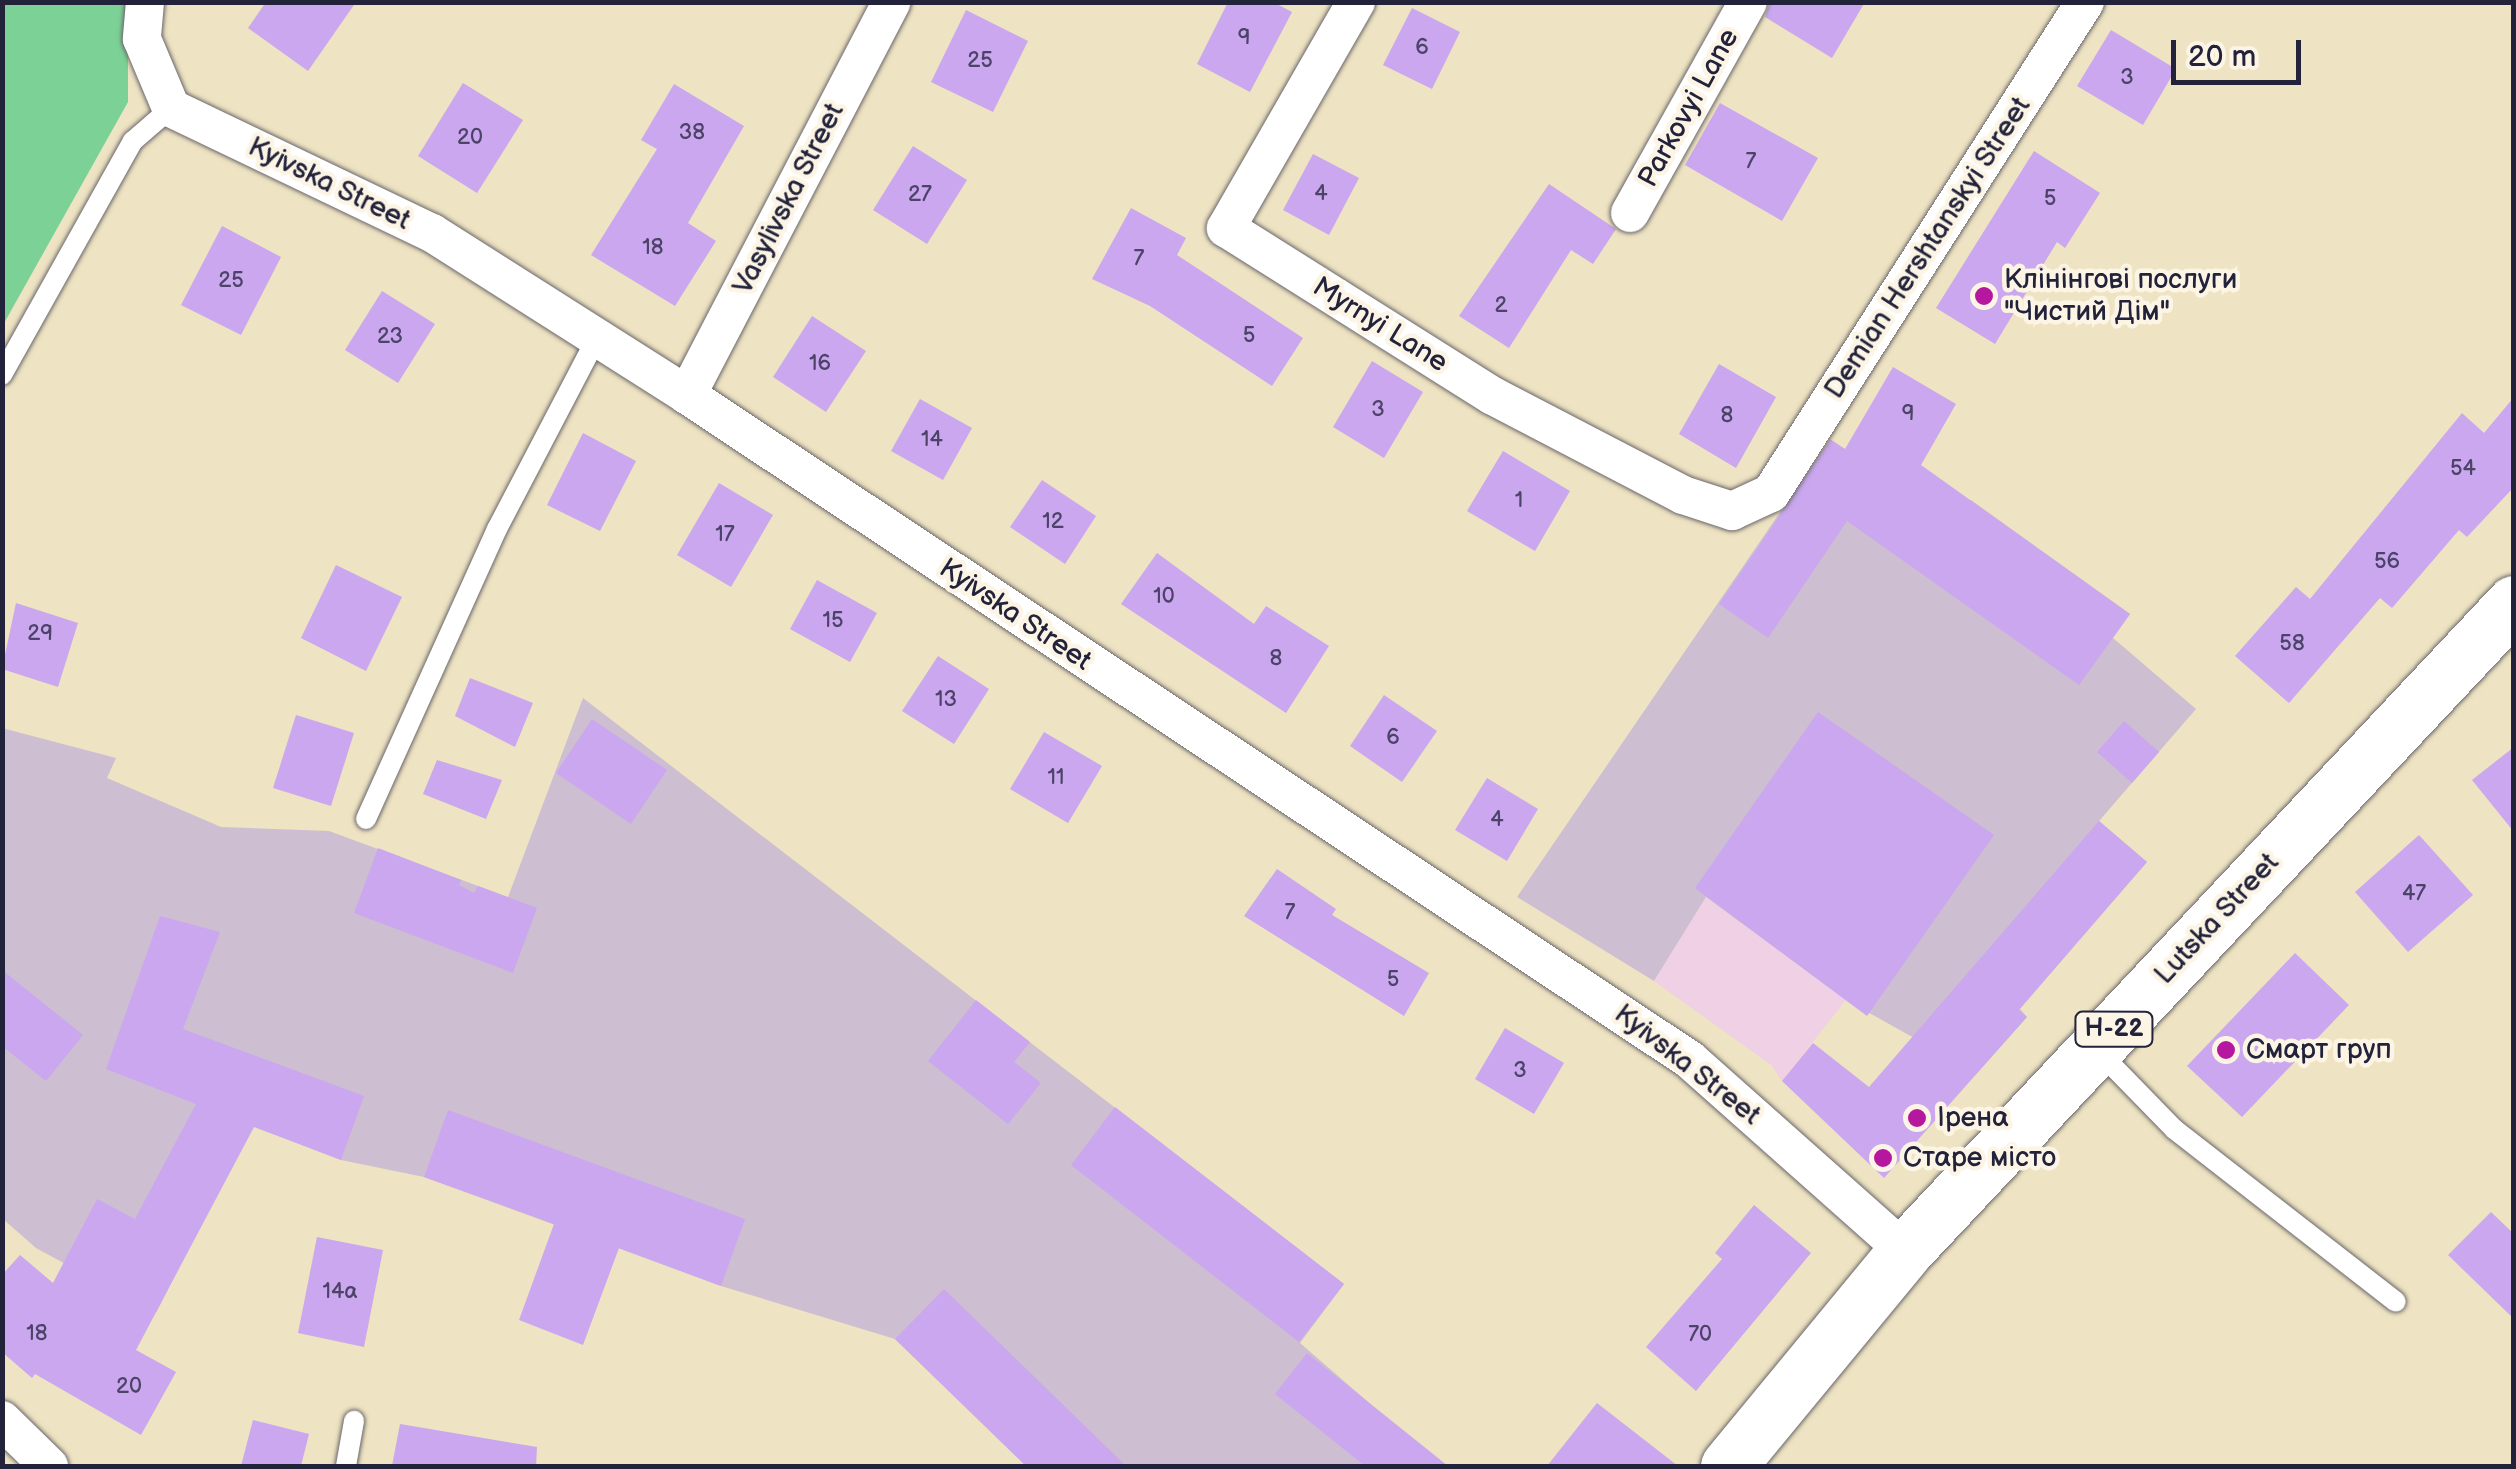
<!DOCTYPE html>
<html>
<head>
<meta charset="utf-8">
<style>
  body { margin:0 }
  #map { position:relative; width:2516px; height:1469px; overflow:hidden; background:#eee3c2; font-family:"Balsamiq Sans",sans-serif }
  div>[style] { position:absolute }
  .built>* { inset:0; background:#f0d0e4 }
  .industrial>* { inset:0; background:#cebed1 }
  .green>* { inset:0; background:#7cd296 }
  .building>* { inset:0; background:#caa7ee }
  .roads { filter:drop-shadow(0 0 2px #69666a) drop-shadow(0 0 2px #69666a) }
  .service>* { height:20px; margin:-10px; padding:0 10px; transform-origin:10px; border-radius:10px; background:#fff }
  .minor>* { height:38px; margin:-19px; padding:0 19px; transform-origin:19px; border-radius:19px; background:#fff }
  .primary>* { height:55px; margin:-27.5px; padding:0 27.5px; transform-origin:27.5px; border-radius:27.5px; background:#fff }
  .dots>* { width:28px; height:28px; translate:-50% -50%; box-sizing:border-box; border:5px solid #fcf5e5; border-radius:50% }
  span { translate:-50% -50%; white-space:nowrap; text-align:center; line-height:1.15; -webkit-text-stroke:9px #fcf5e5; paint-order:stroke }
  .number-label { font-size:22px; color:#4c4368 }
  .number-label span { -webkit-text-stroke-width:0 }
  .shield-label span { padding:2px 8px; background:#fcf5e5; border:2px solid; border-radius:8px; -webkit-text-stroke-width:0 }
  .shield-label { font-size:25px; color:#22223b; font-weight:700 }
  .street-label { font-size:28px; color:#22223b }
  .poi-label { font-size:28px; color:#22223b }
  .left { translate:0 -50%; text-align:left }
  .frame { position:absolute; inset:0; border:5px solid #22223b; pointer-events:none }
  .scale { position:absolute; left:2171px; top:40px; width:130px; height:45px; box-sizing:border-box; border:5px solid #22223b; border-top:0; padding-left:12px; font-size:30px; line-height:35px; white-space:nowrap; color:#22223b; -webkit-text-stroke:8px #fcf5e5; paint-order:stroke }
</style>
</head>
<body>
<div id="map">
  <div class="built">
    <div style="clip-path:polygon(1706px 897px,1846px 1000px,1782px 1081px,1771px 1065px,1654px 981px)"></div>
  </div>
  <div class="industrial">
    <div style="clip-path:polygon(1830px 439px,1953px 523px,1971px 500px,2130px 614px,2113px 638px,2196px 709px,2099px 821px,2147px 862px,2019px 1008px,2027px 1017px,1977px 1073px,1846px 1000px,1706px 897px,1654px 981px,1517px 897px)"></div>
    <div style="clip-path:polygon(583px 698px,1344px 1284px,1300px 1343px,1442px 1466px,1026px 1466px,895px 1339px,721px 1286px,424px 1177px,341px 1160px,251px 1125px,156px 1313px,36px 1248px,3px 1219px,2px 728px,116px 758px,107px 778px,221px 827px,329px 831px,508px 897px)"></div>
  </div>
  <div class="green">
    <div style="clip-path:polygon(3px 3px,128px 3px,128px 102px,3px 325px)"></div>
  </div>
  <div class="building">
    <div style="clip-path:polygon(266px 2px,356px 2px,308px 71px,248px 28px)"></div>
    <div style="clip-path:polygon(1228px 2px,1273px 2px,1292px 12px,1250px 92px,1197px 64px)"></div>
    <div style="clip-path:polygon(1770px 2px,1865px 2px,1832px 58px,1765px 17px)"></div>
    <div style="clip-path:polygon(1412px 8px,1460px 32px,1432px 89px,1383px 65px)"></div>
    <div style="clip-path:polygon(966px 10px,1028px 41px,993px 112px,931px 82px)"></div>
    <div style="clip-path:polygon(2111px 30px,2176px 69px,2143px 125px,2077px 86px)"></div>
    <div style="clip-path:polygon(463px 83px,523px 120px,477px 193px,418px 156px)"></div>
    <div style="clip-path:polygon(674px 84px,744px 126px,688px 223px,716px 241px,675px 306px,591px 255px,657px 149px,641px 140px)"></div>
    <div style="clip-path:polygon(1720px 103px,1818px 158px,1782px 221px,1685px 165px)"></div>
    <div style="clip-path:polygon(913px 146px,967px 180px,927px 244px,873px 210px)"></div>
    <div style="clip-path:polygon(2034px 151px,2100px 193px,2065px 248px,2057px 242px,1995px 344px,1936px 308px)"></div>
    <div style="clip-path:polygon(1313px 154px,1359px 178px,1329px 235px,1283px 210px)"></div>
    <div style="clip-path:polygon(1549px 184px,1616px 229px,1593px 264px,1571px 250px,1509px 348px,1459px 316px)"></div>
    <div style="clip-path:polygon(1131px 208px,1186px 238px,1177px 255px,1303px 338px,1272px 386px,1150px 306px,1092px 279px)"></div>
    <div style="clip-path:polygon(222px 226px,281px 257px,241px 335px,181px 305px)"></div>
    <div style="clip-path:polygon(382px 291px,435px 324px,398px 383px,345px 350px)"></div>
    <div style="clip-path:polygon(812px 316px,866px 351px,826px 412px,773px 377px)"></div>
    <div style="clip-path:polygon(1372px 361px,1423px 392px,1384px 458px,1333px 427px)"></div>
    <div style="clip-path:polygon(1719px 364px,1776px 397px,1736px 468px,1679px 434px)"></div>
    <div style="clip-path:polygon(1893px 367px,1956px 404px,1921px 465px,2130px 614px,2079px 685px,1847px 521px,1768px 638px,1719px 604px,1831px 440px,1845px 449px)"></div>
    <div style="clip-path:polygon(2514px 397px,2514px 487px,2467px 537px,2459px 530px,2392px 608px,2380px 598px,2289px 703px,2235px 656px,2296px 587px,2310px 599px,2462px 413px,2484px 433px)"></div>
    <div style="clip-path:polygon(920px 399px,972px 428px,943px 480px,891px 451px)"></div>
    <div style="clip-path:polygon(583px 433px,636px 461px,600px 531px,547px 505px)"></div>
    <div style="clip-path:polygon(1503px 451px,1570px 491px,1535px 551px,1467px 511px)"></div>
    <div style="clip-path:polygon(1042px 480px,1096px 516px,1065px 564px,1010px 527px)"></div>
    <div style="clip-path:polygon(719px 483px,773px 515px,731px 587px,677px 555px)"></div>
    <div style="clip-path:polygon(1157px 553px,1254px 624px,1266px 606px,1329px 646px,1286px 713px,1121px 604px)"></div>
    <div style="clip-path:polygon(336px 565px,402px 597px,366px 671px,301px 638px)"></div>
    <div style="clip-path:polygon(817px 580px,877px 613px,850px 662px,790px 629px)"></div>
    <div style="clip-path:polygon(16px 603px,78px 623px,58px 687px,2px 669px)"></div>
    <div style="clip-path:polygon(938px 656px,989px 689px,954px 744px,902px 711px)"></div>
    <div style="clip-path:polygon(470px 678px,533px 703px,515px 747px,455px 716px)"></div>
    <div style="clip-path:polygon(1384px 695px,1437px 731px,1402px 782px,1350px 746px)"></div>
    <div style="clip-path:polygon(1818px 712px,1994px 835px,1867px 1016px,1695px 888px)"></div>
    <div style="clip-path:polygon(296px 715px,354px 733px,331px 806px,273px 788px)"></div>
    <div style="clip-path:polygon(592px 719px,667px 770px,631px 824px,556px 773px)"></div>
    <div style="clip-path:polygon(2124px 721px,2159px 752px,2132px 783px,2097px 752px)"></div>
    <div style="clip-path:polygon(1044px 732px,1102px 766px,1068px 823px,1010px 789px)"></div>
    <div style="clip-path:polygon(2514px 747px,2514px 832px,2472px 780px)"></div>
    <div style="clip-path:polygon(437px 760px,502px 780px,486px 819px,423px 794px)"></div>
    <div style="clip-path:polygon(1487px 778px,1538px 809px,1507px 861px,1455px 830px)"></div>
    <div style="clip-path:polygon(2099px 821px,2147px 862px,2019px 1010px,2027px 1017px,1884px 1178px,1782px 1081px,1813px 1043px,1869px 1087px)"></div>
    <div style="clip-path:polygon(2419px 835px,2473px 895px,2408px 952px,2355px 892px)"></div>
    <div style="clip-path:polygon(378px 848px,461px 880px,459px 885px,474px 893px,478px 886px,537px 908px,513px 973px,354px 913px)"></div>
    <div style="clip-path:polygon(1277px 869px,1336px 909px,1332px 915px,1429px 973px,1404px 1016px,1244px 916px)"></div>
    <div style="clip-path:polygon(160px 916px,220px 932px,183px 1029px,364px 1096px,341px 1160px,254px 1127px,136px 1350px,176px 1372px,141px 1435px,35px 1374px,32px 1378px,2px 1352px,2px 1275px,20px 1255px,53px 1283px,97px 1199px,135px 1219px,196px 1104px,106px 1069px)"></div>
    <div style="clip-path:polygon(2295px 953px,2349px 1005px,2242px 1117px,2187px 1066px)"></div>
    <div style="clip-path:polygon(2px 970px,83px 1035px,46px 1081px,2px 1046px)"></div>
    <div style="clip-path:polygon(976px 1000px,1030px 1042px,1014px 1062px,1041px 1083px,1008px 1124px,928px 1061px)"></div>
    <div style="clip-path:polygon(1505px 1028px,1564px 1063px,1534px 1114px,1475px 1079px)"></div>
    <div style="clip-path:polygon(1115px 1107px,1344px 1284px,1299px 1342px,1071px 1165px)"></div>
    <div style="clip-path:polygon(448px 1110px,745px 1219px,721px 1286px,619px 1248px,583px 1345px,519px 1320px,554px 1224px,424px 1177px)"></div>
    <div style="clip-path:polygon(1754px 1205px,1811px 1253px,1696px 1391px,1646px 1347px,1722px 1259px,1715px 1253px)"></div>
    <div style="clip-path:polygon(2491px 1212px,2514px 1234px,2514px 1319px,2448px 1255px)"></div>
    <div style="clip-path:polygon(317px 1237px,383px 1250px,364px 1347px,298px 1333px)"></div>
    <div style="clip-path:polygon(944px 1289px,1126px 1466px,1026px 1466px,895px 1339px)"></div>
    <div style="clip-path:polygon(1307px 1353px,1448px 1466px,1365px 1466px,1275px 1394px)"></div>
    <div style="clip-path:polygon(1597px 1403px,1678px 1466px,1547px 1466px)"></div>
    <div style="clip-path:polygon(253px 1420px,309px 1434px,301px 1466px,241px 1466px)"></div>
    <div style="clip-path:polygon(400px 1424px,537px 1447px,536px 1466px,392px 1466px)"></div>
  </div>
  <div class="roads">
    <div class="service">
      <div style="left:2px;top:375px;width:268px;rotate:-60.8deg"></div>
      <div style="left:133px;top:141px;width:50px;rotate:-41deg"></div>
      <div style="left:366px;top:819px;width:318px;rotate:-65.7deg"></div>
      <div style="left:497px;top:529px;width:216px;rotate:-62.4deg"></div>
      <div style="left:2097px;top:1050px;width:110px;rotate:45.7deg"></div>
      <div style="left:2174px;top:1129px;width:281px;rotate:37.9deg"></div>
      <div style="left:346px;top:1466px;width:46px;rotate:-79.9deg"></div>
    </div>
    <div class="minor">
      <div style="left:145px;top:2px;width:37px;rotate:95deg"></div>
      <div style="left:142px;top:39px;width:75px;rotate:67.2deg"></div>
      <div style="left:171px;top:108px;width:289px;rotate:25.6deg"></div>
      <div style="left:432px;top:233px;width:302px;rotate:32.4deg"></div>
      <div style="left:687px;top:395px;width:1203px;rotate:33.54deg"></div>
      <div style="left:1690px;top:1060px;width:288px;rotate:41.6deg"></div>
      <div style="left:1356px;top:2px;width:261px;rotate:119.9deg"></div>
      <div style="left:1226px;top:228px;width:315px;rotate:32.2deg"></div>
      <div style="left:1493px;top:396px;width:214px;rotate:27.5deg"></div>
      <div style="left:1683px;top:495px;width:52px;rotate:18.1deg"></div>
      <div style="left:1732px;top:511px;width:43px;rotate:-24.8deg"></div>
      <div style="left:1771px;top:493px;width:583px;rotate:-57.4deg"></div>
      <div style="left:1630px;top:213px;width:242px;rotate:-60.8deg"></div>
      <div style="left:687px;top:395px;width:443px;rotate:-62.5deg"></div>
      <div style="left:2px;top:1420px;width:66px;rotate:44.4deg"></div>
    </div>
    <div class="primary">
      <div style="left:1728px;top:1466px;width:278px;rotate:-50.5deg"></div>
      <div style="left:1905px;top:1251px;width:889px;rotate:-46.78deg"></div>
    </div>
  </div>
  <div class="dots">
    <div style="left:1984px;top:296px;background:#b5179e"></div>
    <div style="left:2226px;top:1050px;background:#b5179e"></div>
    <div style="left:1917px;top:1118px;background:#b5179e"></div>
    <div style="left:1883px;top:1158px;background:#b5179e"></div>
  </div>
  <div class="number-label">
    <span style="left:1244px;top:38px">9</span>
    <span style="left:1422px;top:48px">6</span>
    <span style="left:980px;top:61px">25</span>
    <span style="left:2127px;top:78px">3</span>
    <span style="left:692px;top:133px">38</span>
    <span style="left:470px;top:138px">20</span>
    <span style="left:1751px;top:162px">7</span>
    <span style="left:1321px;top:194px">4</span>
    <span style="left:920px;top:195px">27</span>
    <span style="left:2050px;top:199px">5</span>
    <span style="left:653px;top:248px">18</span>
    <span style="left:1139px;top:259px">7</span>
    <span style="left:231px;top:281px">25</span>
    <span style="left:1501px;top:306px">2</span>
    <span style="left:1249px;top:336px">5</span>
    <span style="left:390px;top:337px">23</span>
    <span style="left:820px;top:364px">16</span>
    <span style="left:1378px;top:410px">3</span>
    <span style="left:1908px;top:414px">9</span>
    <span style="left:1727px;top:416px">8</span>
    <span style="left:932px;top:440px">14</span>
    <span style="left:2463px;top:469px">54</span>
    <span style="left:1519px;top:501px">1</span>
    <span style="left:1053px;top:522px">12</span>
    <span style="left:725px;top:535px">17</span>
    <span style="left:2387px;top:562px">56</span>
    <span style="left:1164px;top:597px">10</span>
    <span style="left:833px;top:621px">15</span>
    <span style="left:40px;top:634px">29</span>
    <span style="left:2292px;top:644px">58</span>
    <span style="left:1276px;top:659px">8</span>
    <span style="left:946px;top:700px">13</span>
    <span style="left:1393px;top:738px">6</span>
    <span style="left:1056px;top:778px">11</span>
    <span style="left:1497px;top:820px">4</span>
    <span style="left:2414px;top:894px">47</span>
    <span style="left:1290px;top:913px">7</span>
    <span style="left:1393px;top:980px">5</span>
    <span style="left:1520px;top:1071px">3</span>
    <span style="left:340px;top:1292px">14а</span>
    <span style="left:37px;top:1334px">18</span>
    <span style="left:1700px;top:1335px">70</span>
    <span style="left:129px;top:1387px">20</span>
  </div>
  <div class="shield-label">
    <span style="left:2114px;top:1029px">Н-22</span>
  </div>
  <div class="street-label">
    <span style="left:1689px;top:108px;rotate:-61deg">Parkovyi Lane</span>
    <span style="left:329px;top:184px;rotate:26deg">Kyivska Street</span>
    <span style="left:789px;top:199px;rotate:-63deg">Vasylivska Street</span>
    <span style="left:1928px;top:248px;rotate:-57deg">Demian Hershtanskyi Street</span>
    <span style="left:1380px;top:325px;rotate:32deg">Myrnyi Lane</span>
    <span style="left:1015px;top:615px;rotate:34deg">Kyivska Street</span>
    <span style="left:2217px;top:919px;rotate:-47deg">Lutska Street</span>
    <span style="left:1687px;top:1065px;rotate:38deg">Kyivska Street</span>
  </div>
  <div class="poi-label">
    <span class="left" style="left:2004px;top:296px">Клінінгові послуги<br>"Чистий Дім"</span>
    <span class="left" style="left:2246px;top:1050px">Смарт груп</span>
    <span class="left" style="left:1937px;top:1118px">Ірена</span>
    <span class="left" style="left:1903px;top:1158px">Старе місто</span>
  </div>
  <div class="frame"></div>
  <div class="scale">20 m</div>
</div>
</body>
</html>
